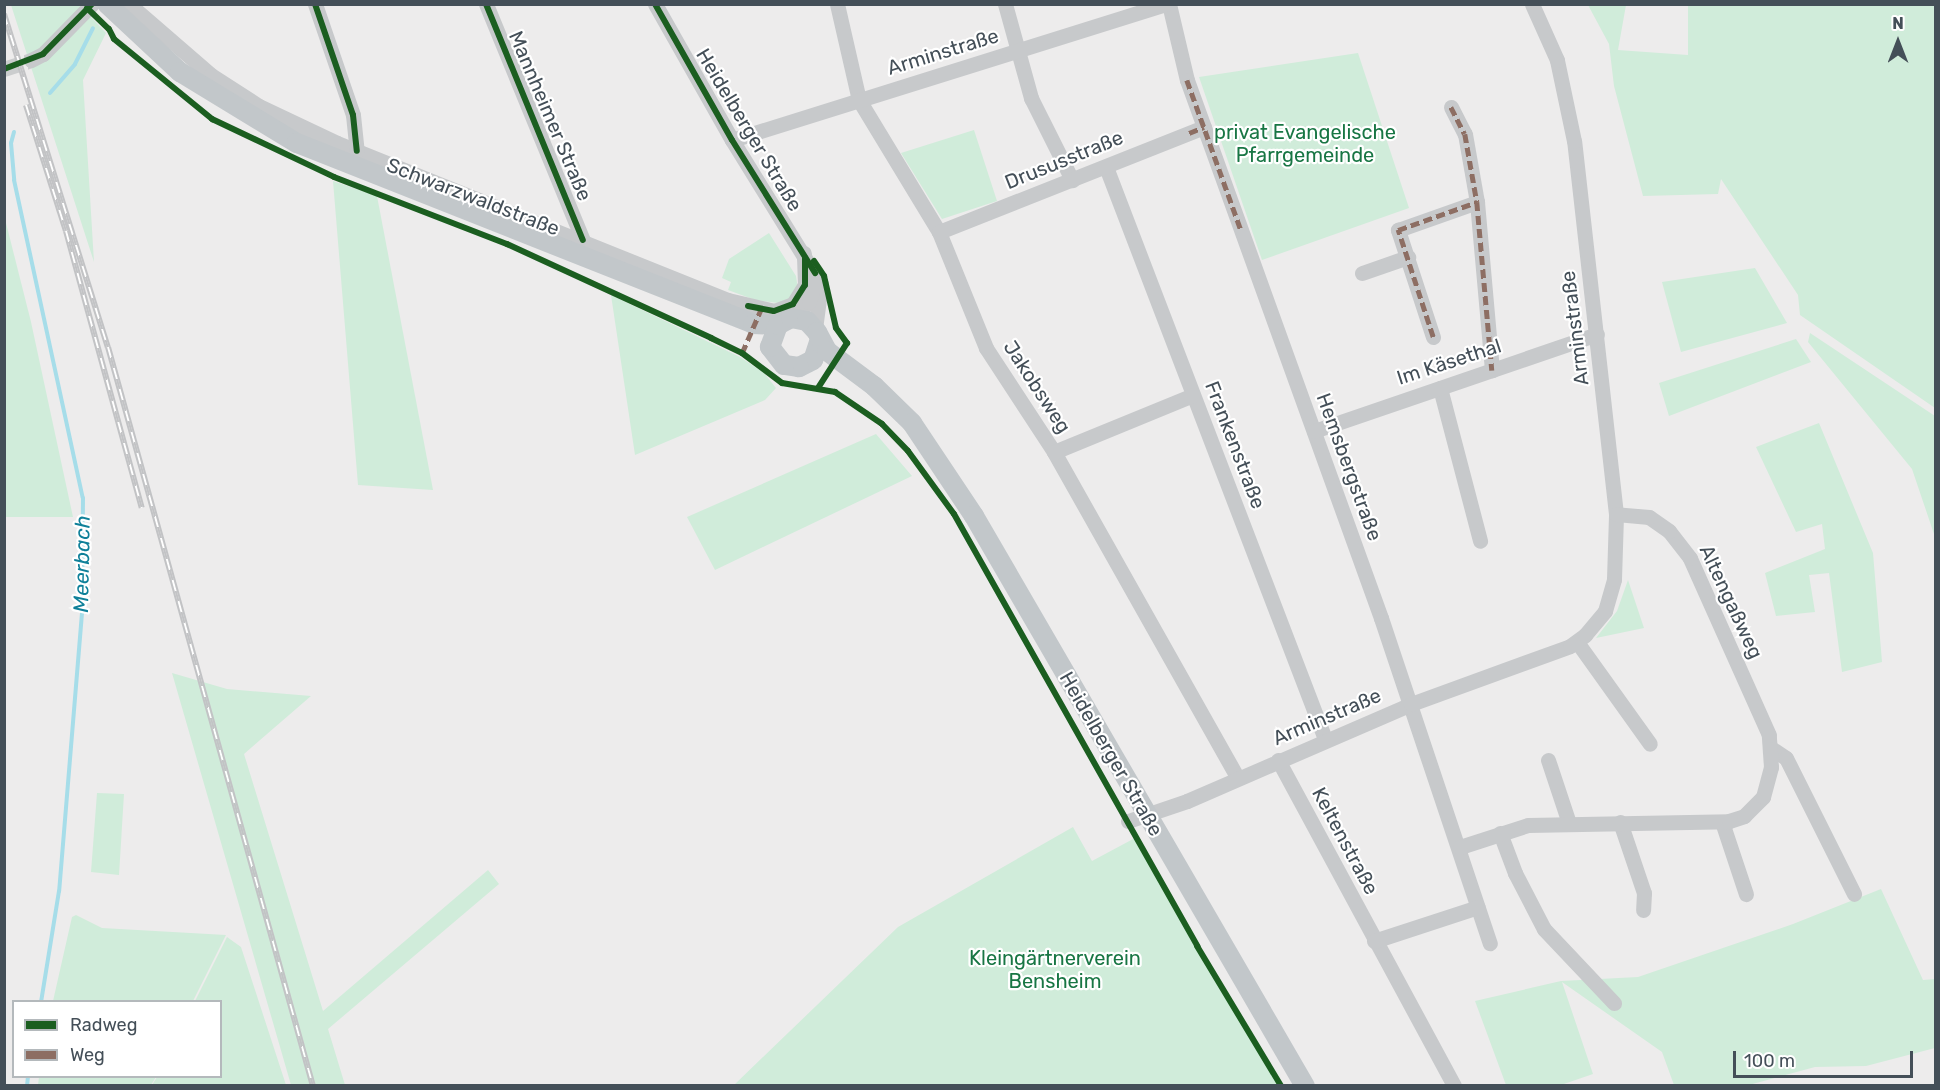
<!DOCTYPE html>
<html>
<head>
<meta charset="utf-8">
<style>
  body { margin:0 }
  #map { position:relative; width:1940px; height:1090px; overflow:hidden; background:#edecec; font-family:Rubik,sans-serif }
  div>[style] { position:absolute }
  .green>* { inset:0; background:#d0ecda }
  .stream>* { height:4px; margin:-2px; padding:0 2px; transform-origin:2px; border-radius:2px; background:#a6dde9 }
  .minor-tunnel>* { height:15px; margin-top:-7.5px; transform-origin:0; background:repeating-linear-gradient(90deg,#cbcdce 0 15px,transparent 0 23px) }
  .minor>* { height:15px; margin:-7.5px; padding:0 7.5px; transform-origin:7.5px; border-radius:7.5px; background:#c7c9cb }
  .major>* { height:20px; margin:-10px; padding:0 10px; transform-origin:10px; border-radius:10px; background:#c2c7ca }
  .rail>* { height:6px; margin-top:-3px; transform-origin:0; background:repeating-linear-gradient(90deg,#fff 0 11px,#c2c3c5 0 22px); box-sizing:border-box; border-block:2px solid #c2c3c5 }
  .quiet>* { height:4.5px; margin-top:-2.25px; transform-origin:0; background:repeating-linear-gradient(90deg,#8d6e63 0 9px,transparent 0 13.5px) }
  .cycleway>* { height:6px; margin:-3px; padding:0 3px; transform-origin:3px; border-radius:3px; background:#1b5e20 }
  span { translate:-50% -50%; white-space:nowrap; text-align:center; line-height:1.15; -webkit-text-stroke:4.5px #fff; paint-order:stroke }
  .street-label { font-size:20px; color:#444f58 }
  .park-label { font-size:20px; color:#187644 }
  .water-label { font-size:21px; color:#0f8099; font-style:italic }
  .frame { position:absolute; inset:0; border:6px solid #444f58; pointer-events:none }
  .legend { position:absolute; left:12px; top:1000px; width:210px; height:78px; box-sizing:border-box; background:#fff; border:2px solid #b4b9bc; margin:0; padding:8px 10px; list-style:none; font-size:18px; color:#444f58 }
  .legend li { display:flex; align-items:center; gap:12px; height:30px }
  .legend b { width:30px; border:2px solid #b4b9bc }
  .north { position:absolute; left:1868px; top:12px; width:60px; height:60px; -webkit-text-stroke:4px #fff; paint-order:stroke; rotate:0deg; font-size:16px; font-weight:700; line-height:24px; text-align:center; color:#444f58 }
  .north::after { content:''; display:block; margin:auto; width:21px; height:27px; background:#444f58; clip-path:polygon(50% 0,100% 100%,50% 72%,0 100%) }
  .scale { position:absolute; left:1733px; top:1051px; width:180px; height:27px; box-sizing:border-box; border:3px solid #444f58; border-top:0; padding-left:8px; font-size:18px; line-height:21px; white-space:nowrap; color:#444f58; -webkit-text-stroke:4px #fff; paint-order:stroke }
</style>
</head>
<body>
<div id="map">
  <div class="green">
    <div style="clip-path:polygon(11px 5px,80px 5px,106px 33px,83px 80px,94px 262px)"></div>
    <div style="clip-path:polygon(1588px 5px,1626px 5px,1618px 50px,1688px 55px,1688px 5px,1935px 5px,1935px 408px,1800px 315px,1798px 295px,1721px 179px,1718px 194px,1643px 196px,1614px 86px,1609px 44px)"></div>
    <div style="clip-path:polygon(1358px 53px,1409px 208px,1262px 260px,1199px 77px)"></div>
    <div style="clip-path:polygon(974px 130px,997px 201px,942px 219px,901px 153px)"></div>
    <div style="clip-path:polygon(333px 181px,377px 196px,433px 490px,358px 485px)"></div>
    <div style="clip-path:polygon(4px 215px,31px 322px,73px 517px,5px 517px)"></div>
    <div style="clip-path:polygon(769px 233px,796px 276px,798px 289px,790px 298px,778px 303px,755px 300px,728px 290px,731px 282px,722px 278px,729px 259px)"></div>
    <div style="clip-path:polygon(1755px 268px,1787px 323px,1681px 352px,1662px 282px)"></div>
    <div style="clip-path:polygon(611px 295px,740px 357px,764px 373px,776px 388px,765px 400px,635px 455px)"></div>
    <div style="clip-path:polygon(1810px 333px,1935px 416px,1935px 537px,1912px 469px,1808px 342px)"></div>
    <div style="clip-path:polygon(1796px 339px,1811px 362px,1669px 416px,1659px 383px)"></div>
    <div style="clip-path:polygon(1819px 423px,1873px 553px,1882px 662px,1842px 672px,1829px 573px,1809px 575px,1815px 612px,1776px 616px,1765px 573px,1825px 549px,1822px 524px,1796px 532px,1756px 447px)"></div>
    <div style="clip-path:polygon(876px 434px,912px 476px,715px 570px,687px 517px)"></div>
    <div style="clip-path:polygon(1628px 580px,1644px 628px,1596px 638px,1617px 611px)"></div>
    <div style="clip-path:polygon(172px 673px,227px 689px,311px 696px,244px 754px,323px 1011px,488px 870px,499px 884px,328px 1029px,345px 1085px,291px 1085px)"></div>
    <div style="clip-path:polygon(97px 793px,124px 794px,119px 875px,91px 872px)"></div>
    <div style="clip-path:polygon(1073px 827px,1092px 861px,1135px 838px,1281px 1085px,734px 1085px,898px 927px)"></div>
    <div style="clip-path:polygon(1881px 889px,1923px 980px,1935px 979px,1935px 1048px,1866px 1066px,1815px 1067px,1749px 1085px,1674px 1085px,1662px 1052px,1562px 982px,1593px 1074px,1561px 1085px,1506px 1085px,1475px 1001px,1561px 981px,1638px 977px,1793px 924px)"></div>
    <div style="clip-path:polygon(76px 915px,102px 928px,226px 935px,193px 1001px,53px 1001px,72px 917px)"></div>
    <div style="clip-path:polygon(227px 937px,241px 947px,286px 1085px,152px 1085px,157px 1077px,220px 1076px,220px 1002px,195px 1001px)"></div>
    <div style="clip-path:polygon(39px 1077px,39px 1076px,156px 1077px,151px 1085px,38px 1085px)"></div>
  </div>
  <div class="stream">
    <div style="left:50px;top:93px;width:38px;rotate:-49deg"></div>
    <div style="left:75px;top:64px;width:40px;rotate:-63.4deg"></div>
    <div style="left:14px;top:132px;width:11px;rotate:105deg"></div>
    <div style="left:11px;top:143px;width:37px;rotate:85deg"></div>
    <div style="left:14px;top:180px;width:325px;rotate:77.8deg"></div>
    <div style="left:83px;top:498px;width:115px;rotate:90.5deg"></div>
    <div style="left:82px;top:613px;width:279px;rotate:94.7deg"></div>
    <div style="left:59px;top:891px;width:112px;rotate:99.2deg"></div>
    <div style="left:27px;top:1086px;width:10px;rotate:-84deg"></div>
  </div>
  <div class="minor-tunnel">
    <div style="left:4px;top:69px;width:28px;rotate:-18deg"></div>
  </div>
  <div class="minor">
    <div style="left:129px;top:4px;width:108px;rotate:40.9deg"></div>
    <div style="left:211px;top:75px;width:57px;rotate:32.9deg"></div>
    <div style="left:259px;top:106px;width:86px;rotate:25.4deg"></div>
    <div style="left:337px;top:143px;width:421px;rotate:21.9deg"></div>
    <div style="left:728px;top:300px;width:47px;rotate:13.4deg"></div>
    <div style="left:774px;top:311px;width:20px;rotate:-20deg"></div>
    <div style="left:793px;top:304px;width:22px;rotate:-58deg"></div>
    <div style="left:805px;top:285px;width:32px;rotate:-92deg"></div>
    <div style="left:315px;top:4px;width:117px;rotate:71.1deg"></div>
    <div style="left:353px;top:115px;width:36px;rotate:84deg"></div>
    <div style="left:486px;top:4px;width:255px;rotate:67.7deg"></div>
    <div style="left:655px;top:4px;width:156px;rotate:60.5deg"></div>
    <div style="left:732px;top:140px;width:169px;rotate:58.3deg"></div>
    <div style="left:821px;top:284px;width:45px;rotate:97.6deg"></div>
    <div style="left:837px;top:4px;width:98px;rotate:77.1deg"></div>
    <div style="left:859px;top:100px;width:154px;rotate:58.8deg"></div>
    <div style="left:939px;top:232px;width:125px;rotate:67.9deg"></div>
    <div style="left:986px;top:348px;width:124px;rotate:56.8deg"></div>
    <div style="left:1054px;top:452px;width:374px;rotate:60.6deg"></div>
    <div style="left:1005px;top:4px;width:98px;rotate:74.5deg"></div>
    <div style="left:1031px;top:98px;width:92px;rotate:63.4deg"></div>
    <div style="left:1169px;top:4px;width:78px;rotate:76.7deg"></div>
    <div style="left:1187px;top:80px;width:572px;rotate:70.17deg"></div>
    <div style="left:1381px;top:618px;width:343px;rotate:71.5deg"></div>
    <div style="left:31px;top:60px;width:13px;rotate:-27deg"></div>
    <div style="left:43px;top:54px;width:70px;rotate:-45.6deg"></div>
    <div style="left:1451px;top:107px;width:30px;rotate:63deg"></div>
    <div style="left:1465px;top:134px;width:69px;rotate:80deg"></div>
    <div style="left:1477px;top:202px;width:169px;rotate:84.9deg"></div>
    <div style="left:732px;top:140px;width:456px;rotate:-17.4deg"></div>
    <div style="left:1106px;top:167px;width:612px;rotate:69.05deg"></div>
    <div style="left:939px;top:232px;width:285px;rotate:-21.6deg"></div>
    <div style="left:1362px;top:273px;width:49px;rotate:-19.2deg"></div>
    <div style="left:791px;top:318px;width:24px;rotate:-42deg"></div>
    <div style="left:809px;top:302px;width:18px;rotate:-74deg"></div>
    <div style="left:1433px;top:337px;width:113px;rotate:-108.1deg"></div>
    <div style="left:1398px;top:230px;width:84px;rotate:-19.5deg"></div>
    <div style="left:1440px;top:388px;width:158px;rotate:75.3deg"></div>
    <div style="left:1314px;top:431px;width:299px;rotate:-18.9deg"></div>
    <div style="left:1054px;top:452px;width:150px;rotate:-22.3deg"></div>
    <div style="left:1577px;top:642px;width:125px;rotate:54.4deg"></div>
    <div style="left:1771px;top:748px;width:18px;rotate:34deg"></div>
    <div style="left:1786px;top:758px;width:152px;rotate:63.4deg"></div>
    <div style="left:1278px;top:760px;width:370px;rotate:61.6deg"></div>
    <div style="left:1548px;top:760px;width:66px;rotate:71.6deg"></div>
    <div style="left:1128px;top:821px;width:62px;rotate:-18.7deg"></div>
    <div style="left:1187px;top:801px;width:244px;rotate:-23.4deg"></div>
    <div style="left:1411px;top:704px;width:169px;rotate:-20deg"></div>
    <div style="left:1570px;top:646px;width:19px;rotate:-36deg"></div>
    <div style="left:1585px;top:635px;width:31px;rotate:-50deg"></div>
    <div style="left:1605px;top:611px;width:33px;rotate:-74deg"></div>
    <div style="left:1614px;top:579px;width:65px;rotate:-88.2deg"></div>
    <div style="left:1616px;top:514px;width:375px;rotate:-96.4deg"></div>
    <div style="left:1574px;top:141px;width:83px;rotate:-101.9deg"></div>
    <div style="left:1557px;top:60px;width:61px;rotate:-114.1deg"></div>
    <div style="left:1620px;top:822px;width:75px;rotate:71.3deg"></div>
    <div style="left:1644px;top:893px;width:17px;rotate:93deg"></div>
    <div style="left:1722px;top:822px;width:76px;rotate:71.6deg"></div>
    <div style="left:1500px;top:833px;width:43px;rotate:69.4deg"></div>
    <div style="left:1515px;top:873px;width:63px;rotate:62.6deg"></div>
    <div style="left:1544px;top:929px;width:102px;rotate:46.6deg"></div>
    <div style="left:1460px;top:847px;width:71px;rotate:-17.9deg"></div>
    <div style="left:1528px;top:825px;width:201px;rotate:-1.1deg"></div>
    <div style="left:1729px;top:821px;width:16px;rotate:-18deg"></div>
    <div style="left:1744px;top:816px;width:27px;rotate:-45deg"></div>
    <div style="left:1763px;top:797px;width:31px;rotate:-75deg"></div>
    <div style="left:1771px;top:767px;width:32px;rotate:-94deg"></div>
    <div style="left:1769px;top:735px;width:194px;rotate:-114.1deg"></div>
    <div style="left:1690px;top:558px;width:34px;rotate:-128deg"></div>
    <div style="left:1669px;top:531px;width:24px;rotate:-145deg"></div>
    <div style="left:1649px;top:517px;width:33px;rotate:-175deg"></div>
    <div style="left:1374px;top:941px;width:109px;rotate:-18.1deg"></div>
  </div>
  <div class="major">
    <div style="left:107px;top:4px;width:100px;rotate:43deg"></div>
    <div style="left:180px;top:72px;width:137px;rotate:31.3deg"></div>
    <div style="left:297px;top:143px;width:491px;rotate:21.6deg"></div>
    <div style="left:753px;top:324px;width:25px;rotate:2deg"></div>
    <div style="left:820px;top:339px;width:22px;rotate:108deg"></div>
    <div style="left:813px;top:360px;width:16px;rotate:153deg"></div>
    <div style="left:799px;top:367px;width:15px;rotate:-172deg"></div>
    <div style="left:784px;top:365px;width:23px;rotate:-128deg"></div>
    <div style="left:770px;top:347px;width:23px;rotate:-70deg"></div>
    <div style="left:778px;top:325px;width:15px;rotate:-28deg"></div>
    <div style="left:791px;top:318px;width:16px;rotate:11deg"></div>
    <div style="left:807px;top:321px;width:15px;rotate:48deg"></div>
    <div style="left:817px;top:332px;width:21px;rotate:62deg"></div>
    <div style="left:827px;top:351px;width:59px;rotate:36.7deg"></div>
    <div style="left:874px;top:386px;width:53px;rotate:44.2deg"></div>
    <div style="left:912px;top:423px;width:112px;rotate:56.3deg"></div>
    <div style="left:974px;top:516px;width:659px;rotate:59.86deg"></div>
  </div>
  <div class="rail">
    <div style="left:4px;top:14px;width:349px;rotate:72.7deg"></div>
    <div style="left:108px;top:347px;width:767px;rotate:74.5deg"></div>
    <div style="left:26px;top:105px;width:132px;rotate:72.4deg"></div>
    <div style="left:66px;top:231px;width:287px;rotate:74.7deg"></div>
  </div>
  <div class="quiet">
    <div style="left:1187px;top:80px;width:159px;rotate:70.2deg"></div>
    <div style="left:1451px;top:107px;width:30px;rotate:63deg"></div>
    <div style="left:1465px;top:134px;width:69px;rotate:80deg"></div>
    <div style="left:1477px;top:202px;width:169px;rotate:84.9deg"></div>
    <div style="left:1189px;top:133px;width:16px;rotate:-22deg"></div>
    <div style="left:1433px;top:337px;width:113px;rotate:-108.1deg"></div>
    <div style="left:1398px;top:230px;width:84px;rotate:-19.5deg"></div>
    <div style="left:742px;top:353px;width:48px;rotate:-66.6deg"></div>
  </div>
  <div class="cycleway">
    <div style="left:315px;top:4px;width:117px;rotate:71.1deg"></div>
    <div style="left:353px;top:115px;width:36px;rotate:84deg"></div>
    <div style="left:486px;top:4px;width:255px;rotate:67.7deg"></div>
    <div style="left:655px;top:4px;width:156px;rotate:60.5deg"></div>
    <div style="left:732px;top:140px;width:157px;rotate:58deg"></div>
    <div style="left:87px;top:8px;width:30px;rotate:44deg"></div>
    <div style="left:109px;top:29px;width:11px;rotate:63deg"></div>
    <div style="left:114px;top:39px;width:127px;rotate:39.2deg"></div>
    <div style="left:212px;top:119px;width:135px;rotate:25.4deg"></div>
    <div style="left:334px;top:177px;width:186px;rotate:21.2deg"></div>
    <div style="left:507px;top:244px;width:225px;rotate:24.7deg"></div>
    <div style="left:711px;top:338px;width:34px;rotate:26deg"></div>
    <div style="left:742px;top:353px;width:50px;rotate:36.9deg"></div>
    <div style="left:782px;top:383px;width:54px;rotate:9.6deg"></div>
    <div style="left:835px;top:392px;width:57px;rotate:34.2deg"></div>
    <div style="left:882px;top:424px;width:37px;rotate:46deg"></div>
    <div style="left:908px;top:451px;width:78px;rotate:53.9deg"></div>
    <div style="left:954px;top:514px;width:496px;rotate:60.6deg"></div>
    <div style="left:1197px;top:946px;width:163px;rotate:59deg"></div>
    <div style="left:4px;top:69px;width:42px;rotate:-21deg"></div>
    <div style="left:43px;top:54px;width:70px;rotate:-45.6deg"></div>
    <div style="left:814px;top:261px;width:18px;rotate:56deg"></div>
    <div style="left:824px;top:276px;width:53px;rotate:77deg"></div>
    <div style="left:836px;top:328px;width:19px;rotate:54deg"></div>
    <div style="left:847px;top:343px;width:54px;rotate:122.8deg"></div>
    <div style="left:748px;top:306px;width:26px;rotate:11deg"></div>
    <div style="left:774px;top:311px;width:20px;rotate:-20deg"></div>
    <div style="left:793px;top:304px;width:22px;rotate:-58deg"></div>
    <div style="left:805px;top:285px;width:27px;rotate:-90deg"></div>
  </div>
  <div class="street-label">
    <span style="left:943px;top:52px;rotate:-17deg">Arminstraße</span>
    <span style="left:550px;top:116px;rotate:67deg">Mannheimer Straße</span>
    <span style="left:749px;top:130px;rotate:59deg">Heidelberger Straße</span>
    <span style="left:1064px;top:160px;rotate:-22deg">Drususstraße</span>
    <span style="left:473px;top:197px;rotate:21deg">Schwarzwaldstraße</span>
    <span style="left:1575px;top:328px;rotate:-97deg">Arminstraße</span>
    <span style="left:1449px;top:362px;rotate:-18deg">Im Käsethal</span>
    <span style="left:1037px;top:387px;rotate:57deg">Jakobsweg</span>
    <span style="left:1235px;top:445px;rotate:69deg">Frankenstraße</span>
    <span style="left:1349px;top:467px;rotate:70deg">Hemsbergstraße</span>
    <span style="left:1731px;top:602px;rotate:65deg">Altengaßweg</span>
    <span style="left:1327px;top:717px;rotate:-23deg">Arminstraße</span>
    <span style="left:1111px;top:754px;rotate:60deg">Heidelberger Straße</span>
    <span style="left:1345px;top:841px;rotate:62deg">Keltenstraße</span>
  </div>
  <div class="park-label">
    <span style="left:1305px;top:144px">privat Evangelische<br>Pfarrgemeinde</span>
    <span style="left:1055px;top:970px">Kleingärtnerverein<br>Bensheim</span>
  </div>
  <div class="water-label">
    <span style="left:82px;top:564px;rotate:-89deg">Meerbach</span>
  </div>
  <div class="frame"></div>
  <ul class="legend">
  <li><b style="height:8px;background:#1b5e20"></b>Radweg</li>
  <li><b style="height:8px;background:#8d6e63"></b>Weg</li>
  </ul>
  <div class="north">N</div>
  <div class="scale">100 m</div>
</div>
</body>
</html>
